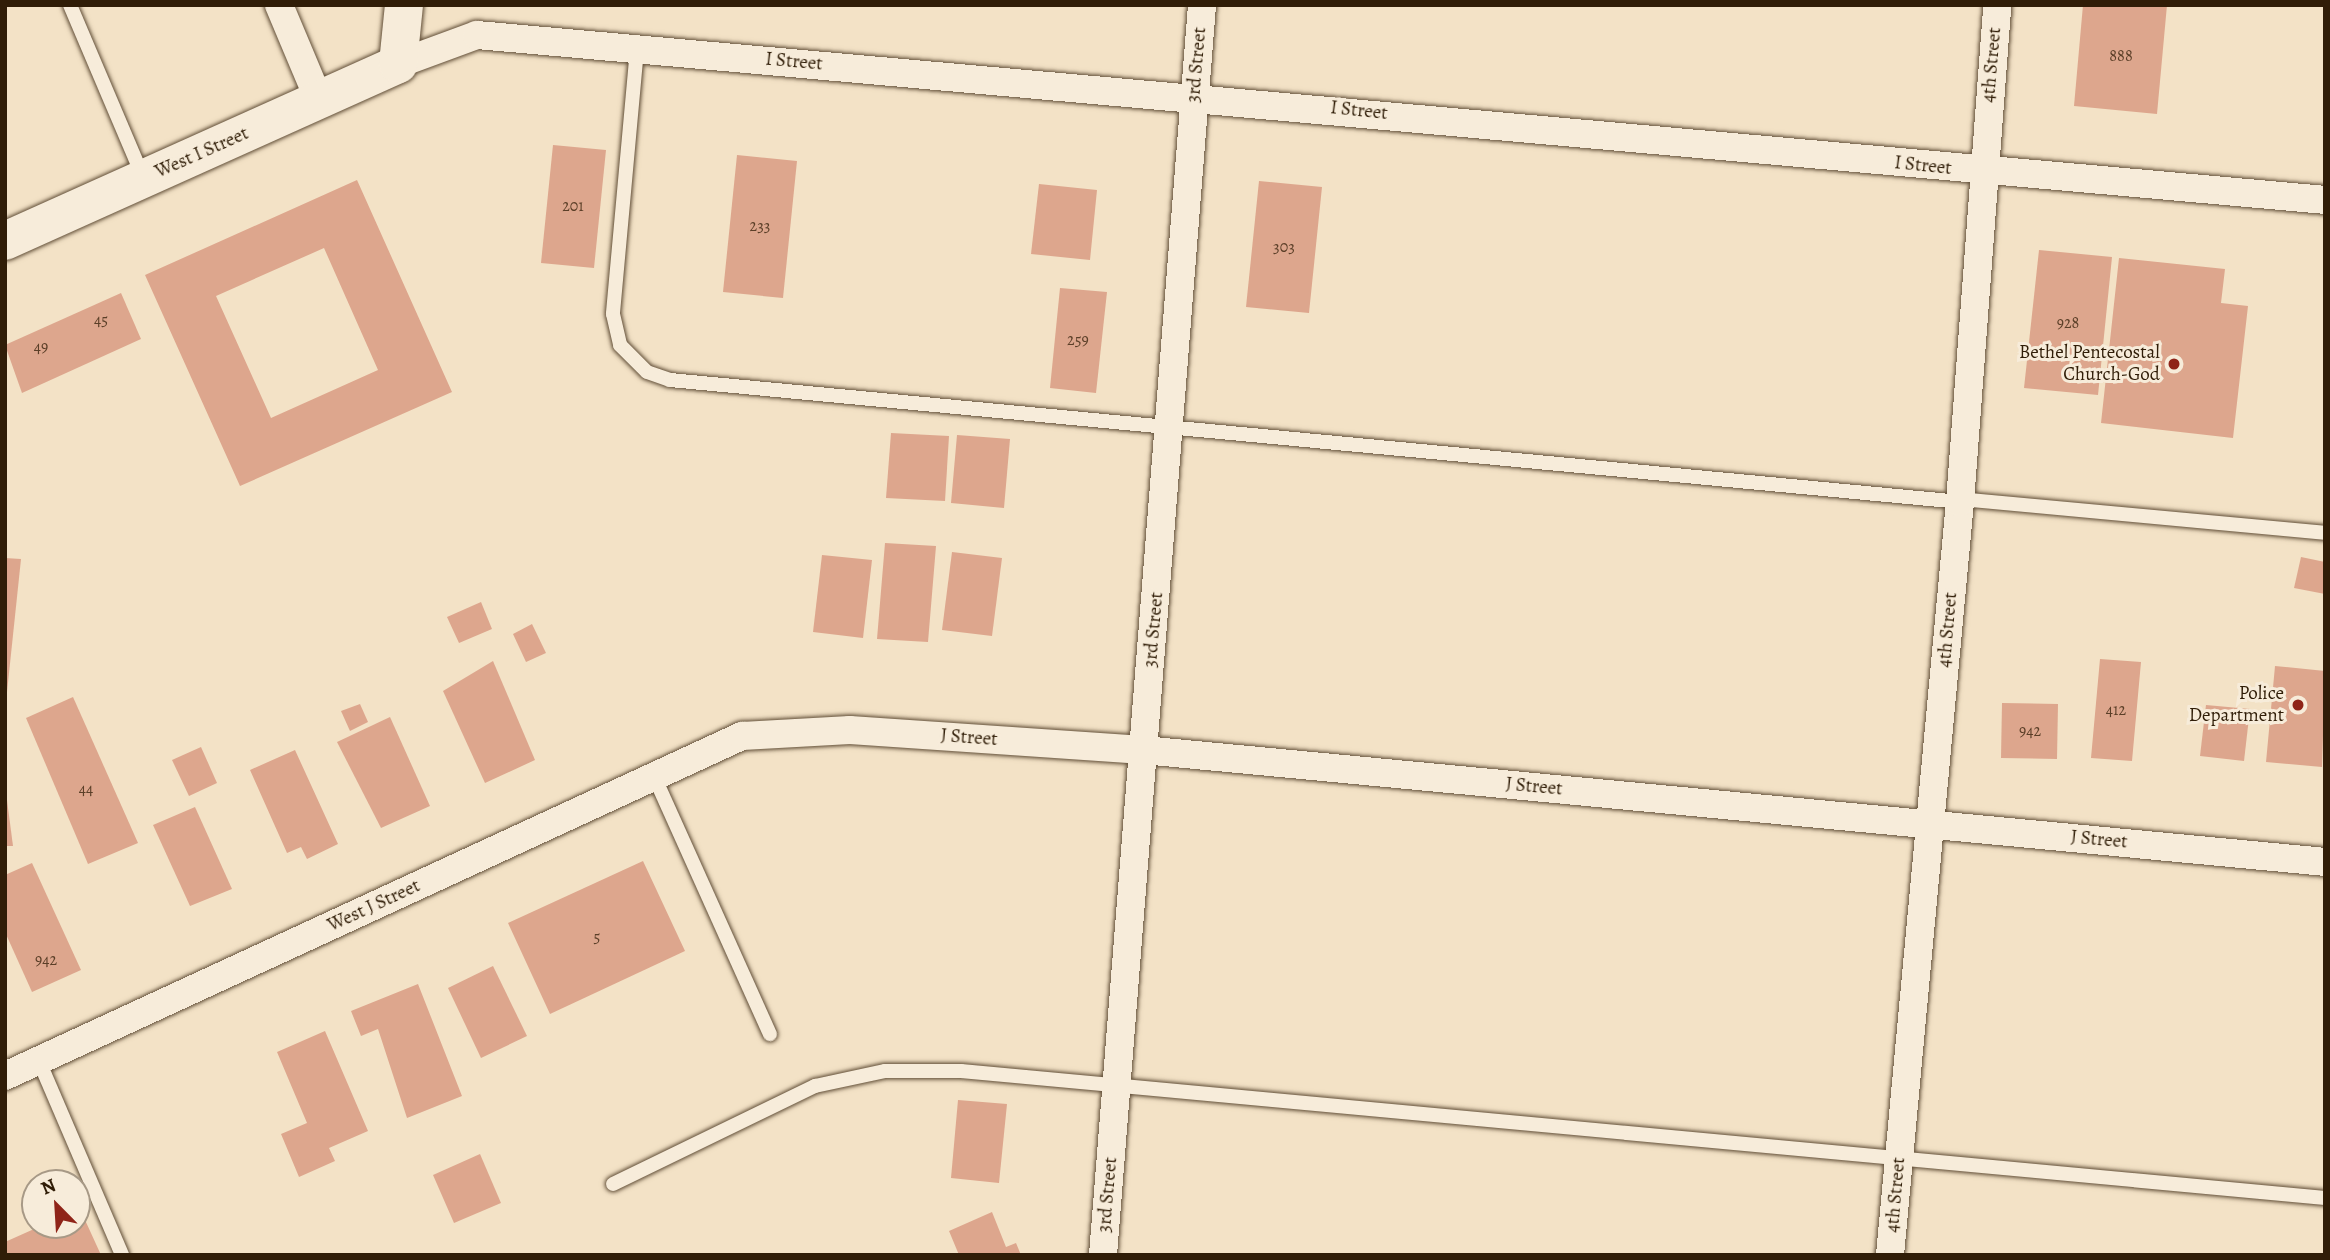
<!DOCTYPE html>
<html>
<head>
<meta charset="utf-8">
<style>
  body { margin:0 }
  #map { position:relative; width:2330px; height:1260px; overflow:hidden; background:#f3e2c6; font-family:Alegreya,serif }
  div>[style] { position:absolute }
  .building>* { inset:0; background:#dda68d }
  .roads { filter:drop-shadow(0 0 2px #614e37) drop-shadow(0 0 2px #614e37) }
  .lane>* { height:14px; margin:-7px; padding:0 7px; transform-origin:7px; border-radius:7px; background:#f7ecda }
  .street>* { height:28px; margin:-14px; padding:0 14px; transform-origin:14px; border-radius:14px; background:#f7ecda }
  .secondary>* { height:38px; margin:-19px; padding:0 19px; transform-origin:19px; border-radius:19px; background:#f7ecda }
  .dots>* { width:19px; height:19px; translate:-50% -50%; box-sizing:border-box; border:4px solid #f7ecda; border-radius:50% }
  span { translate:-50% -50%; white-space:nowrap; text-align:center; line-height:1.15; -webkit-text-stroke:6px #f7ecda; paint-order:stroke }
  .number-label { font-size:16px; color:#5b3f28 }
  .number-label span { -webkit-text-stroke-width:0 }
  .street-label { font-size:19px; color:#301d07 }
  .poi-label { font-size:19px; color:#301d07 }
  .right { translate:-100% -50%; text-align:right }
  .frame { position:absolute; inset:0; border:7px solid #301d07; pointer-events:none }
  .north { position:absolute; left:21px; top:1169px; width:70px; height:70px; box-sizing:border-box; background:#f7ecda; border:2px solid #a79986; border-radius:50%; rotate:336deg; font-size:19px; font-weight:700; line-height:28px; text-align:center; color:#301d07 }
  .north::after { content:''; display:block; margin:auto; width:24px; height:32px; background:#8f2418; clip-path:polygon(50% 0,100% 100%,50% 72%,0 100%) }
</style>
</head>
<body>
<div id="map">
  <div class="building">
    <div style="clip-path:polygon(2083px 5px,2167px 5px,2157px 114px,2074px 106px)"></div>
    <div style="clip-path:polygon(553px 145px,606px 150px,594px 268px,541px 263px)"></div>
    <div style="clip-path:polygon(737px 155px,797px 161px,783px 298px,723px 292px)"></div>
    <div style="clip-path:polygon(evenodd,357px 180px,452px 392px,240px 486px,145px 275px,357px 180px,324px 248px,378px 370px,271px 418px,216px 296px,324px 248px)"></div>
    <div style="clip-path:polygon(1259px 181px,1322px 187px,1309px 313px,1246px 307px)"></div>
    <div style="clip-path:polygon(1039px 184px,1097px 190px,1090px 260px,1031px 254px)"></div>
    <div style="clip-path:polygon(2039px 250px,2112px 257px,2098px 395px,2024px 388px)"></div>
    <div style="clip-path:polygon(2119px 258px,2225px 269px,2221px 303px,2248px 306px,2233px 438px,2101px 423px)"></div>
    <div style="clip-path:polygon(1060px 288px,1107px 292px,1096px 393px,1050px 388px)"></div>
    <div style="clip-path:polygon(121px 293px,141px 339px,22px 393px,5px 345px)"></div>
    <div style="clip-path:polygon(891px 433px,949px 436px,945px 501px,886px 498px)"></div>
    <div style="clip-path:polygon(957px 435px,1010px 439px,1004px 508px,951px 503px)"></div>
    <div style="clip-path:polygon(885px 543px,936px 546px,928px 642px,877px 639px)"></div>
    <div style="clip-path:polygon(952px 552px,1002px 558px,992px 636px,942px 630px)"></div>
    <div style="clip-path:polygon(822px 555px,872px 560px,863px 638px,813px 632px)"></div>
    <div style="clip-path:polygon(2301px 557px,2325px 562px,2325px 594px,2294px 588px)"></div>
    <div style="clip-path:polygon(5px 558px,21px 559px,7px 692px,5px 692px)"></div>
    <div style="clip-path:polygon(481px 602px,492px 629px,459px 643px,447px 617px)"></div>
    <div style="clip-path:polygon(532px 624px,546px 653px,526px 662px,513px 634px)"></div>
    <div style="clip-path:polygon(2100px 659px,2141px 662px,2132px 761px,2091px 758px)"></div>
    <div style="clip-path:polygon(493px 661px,535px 760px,485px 783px,443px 691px)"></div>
    <div style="clip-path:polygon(2275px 666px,2325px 671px,2322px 767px,2266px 762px)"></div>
    <div style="clip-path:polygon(73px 697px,138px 843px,88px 864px,26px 718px)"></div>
    <div style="clip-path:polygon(2002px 703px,2058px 704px,2057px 759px,2001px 758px)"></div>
    <div style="clip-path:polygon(360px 704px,368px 722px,350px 731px,341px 711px)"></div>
    <div style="clip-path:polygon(2206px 705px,2250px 709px,2244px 761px,2200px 756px)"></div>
    <div style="clip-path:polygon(390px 717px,430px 806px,381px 828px,337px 742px)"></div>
    <div style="clip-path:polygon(201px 747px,217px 783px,189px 796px,172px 760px)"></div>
    <div style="clip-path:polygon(295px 750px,338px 844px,307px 859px,301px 847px,287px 853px,250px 770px)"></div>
    <div style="clip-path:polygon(5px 785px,13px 846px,5px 846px)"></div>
    <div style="clip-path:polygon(195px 807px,232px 889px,190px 906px,153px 825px)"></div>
    <div style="clip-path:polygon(643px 861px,685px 951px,550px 1014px,508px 923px)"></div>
    <div style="clip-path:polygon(32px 863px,81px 970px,32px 992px,5px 932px,5px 875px)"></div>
    <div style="clip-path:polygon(493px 966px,527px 1036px,481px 1058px,448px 988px)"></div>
    <div style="clip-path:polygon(418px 984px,462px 1096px,407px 1118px,378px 1029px,361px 1036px,351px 1011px)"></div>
    <div style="clip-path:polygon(325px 1031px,368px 1131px,329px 1148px,335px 1161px,299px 1177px,281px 1134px,307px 1123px,277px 1052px)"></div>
    <div style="clip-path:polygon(958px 1100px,1007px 1104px,999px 1183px,951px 1178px)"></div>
    <div style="clip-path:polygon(480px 1154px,501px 1203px,454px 1223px,433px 1175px)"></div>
    <div style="clip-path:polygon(80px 1209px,101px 1255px,5px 1255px,5px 1242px,43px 1225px,77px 1225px)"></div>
    <div style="clip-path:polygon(992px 1212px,1006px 1247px,1016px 1243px,1021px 1255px,959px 1255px,949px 1231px)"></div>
  </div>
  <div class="roads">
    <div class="lane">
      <div style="left:70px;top:5px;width:187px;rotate:67deg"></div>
      <div style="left:637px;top:49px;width:266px;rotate:95.2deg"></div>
      <div style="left:613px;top:314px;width:32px;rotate:77deg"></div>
      <div style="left:620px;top:345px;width:38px;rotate:45deg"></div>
      <div style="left:647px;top:372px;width:24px;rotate:19deg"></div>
      <div style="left:670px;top:380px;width:1296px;rotate:5.4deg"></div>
      <div style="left:1960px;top:499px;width:367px;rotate:5.3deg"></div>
      <div style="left:654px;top:776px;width:283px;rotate:65.8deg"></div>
      <div style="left:39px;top:1061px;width:211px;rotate:66.8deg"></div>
      <div style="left:613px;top:1184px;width:225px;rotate:-25.9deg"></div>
      <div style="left:815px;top:1086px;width:72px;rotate:-12.1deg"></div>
      <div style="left:885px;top:1071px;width:76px"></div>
      <div style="left:961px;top:1071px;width:1370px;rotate:5.32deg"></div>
    </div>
    <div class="street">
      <div style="left:279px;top:5px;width:103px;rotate:67.2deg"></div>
      <div style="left:398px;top:64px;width:84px;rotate:-20.2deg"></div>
      <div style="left:477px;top:35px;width:1855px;rotate:5.1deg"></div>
      <div style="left:5px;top:1076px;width:812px;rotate:-24.77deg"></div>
      <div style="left:742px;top:736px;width:108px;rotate:-3.2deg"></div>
      <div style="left:850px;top:730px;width:294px;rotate:3.9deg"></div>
      <div style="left:1143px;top:750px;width:1187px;rotate:5.41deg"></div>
      <div style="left:1103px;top:1255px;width:1254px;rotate:-85.47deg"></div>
      <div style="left:1890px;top:1255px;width:756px;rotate:-84.69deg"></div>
      <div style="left:1960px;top:502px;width:498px;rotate:-85.7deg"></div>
    </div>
    <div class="secondary">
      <div style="left:5px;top:241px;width:431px;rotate:-24.2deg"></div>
      <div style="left:398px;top:64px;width:59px;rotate:-84.2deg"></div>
    </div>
  </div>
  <div class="dots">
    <div style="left:2174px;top:364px;background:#8f2418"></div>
    <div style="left:2298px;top:705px;background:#8f2418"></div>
  </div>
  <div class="number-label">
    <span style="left:2121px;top:56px">888</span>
    <span style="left:573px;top:206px">201</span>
    <span style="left:760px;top:226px">233</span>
    <span style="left:1284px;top:247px">303</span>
    <span style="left:101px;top:320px">45</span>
    <span style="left:2068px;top:323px">928</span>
    <span style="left:1078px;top:340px">259</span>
    <span style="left:41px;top:347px">49</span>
    <span style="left:2116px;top:710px">412</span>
    <span style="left:2030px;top:731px">942</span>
    <span style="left:86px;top:789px">44</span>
    <span style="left:597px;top:937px">5</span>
    <span style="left:46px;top:960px">942</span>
  </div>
  <div class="street-label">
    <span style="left:794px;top:62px;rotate:5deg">I Street</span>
    <span style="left:1197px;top:65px;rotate:-85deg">3rd Street</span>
    <span style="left:1992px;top:65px;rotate:-85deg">4th Street</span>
    <span style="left:1359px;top:111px;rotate:6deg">I Street</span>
    <span style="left:202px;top:153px;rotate:-24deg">West I Street</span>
    <span style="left:1923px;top:166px;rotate:6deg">I Street</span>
    <span style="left:1154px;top:630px;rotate:-85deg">3rd Street</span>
    <span style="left:1948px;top:630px;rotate:-85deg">4th Street</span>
    <span style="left:969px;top:738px;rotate:4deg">J Street</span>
    <span style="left:1534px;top:787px;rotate:5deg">J Street</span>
    <span style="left:2099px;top:840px;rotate:5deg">J Street</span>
    <span style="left:374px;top:906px;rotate:-25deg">West J Street</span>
    <span style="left:1108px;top:1195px;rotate:-85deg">3rd Street</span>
    <span style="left:1896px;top:1195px;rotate:-85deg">4th Street</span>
  </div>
  <div class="poi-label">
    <span class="right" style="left:2160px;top:364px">Bethel Pentecostal<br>Church-God</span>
    <span class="right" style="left:2284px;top:705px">Police<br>Department</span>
  </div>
  <div class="frame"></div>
  <div class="north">N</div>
</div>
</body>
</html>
